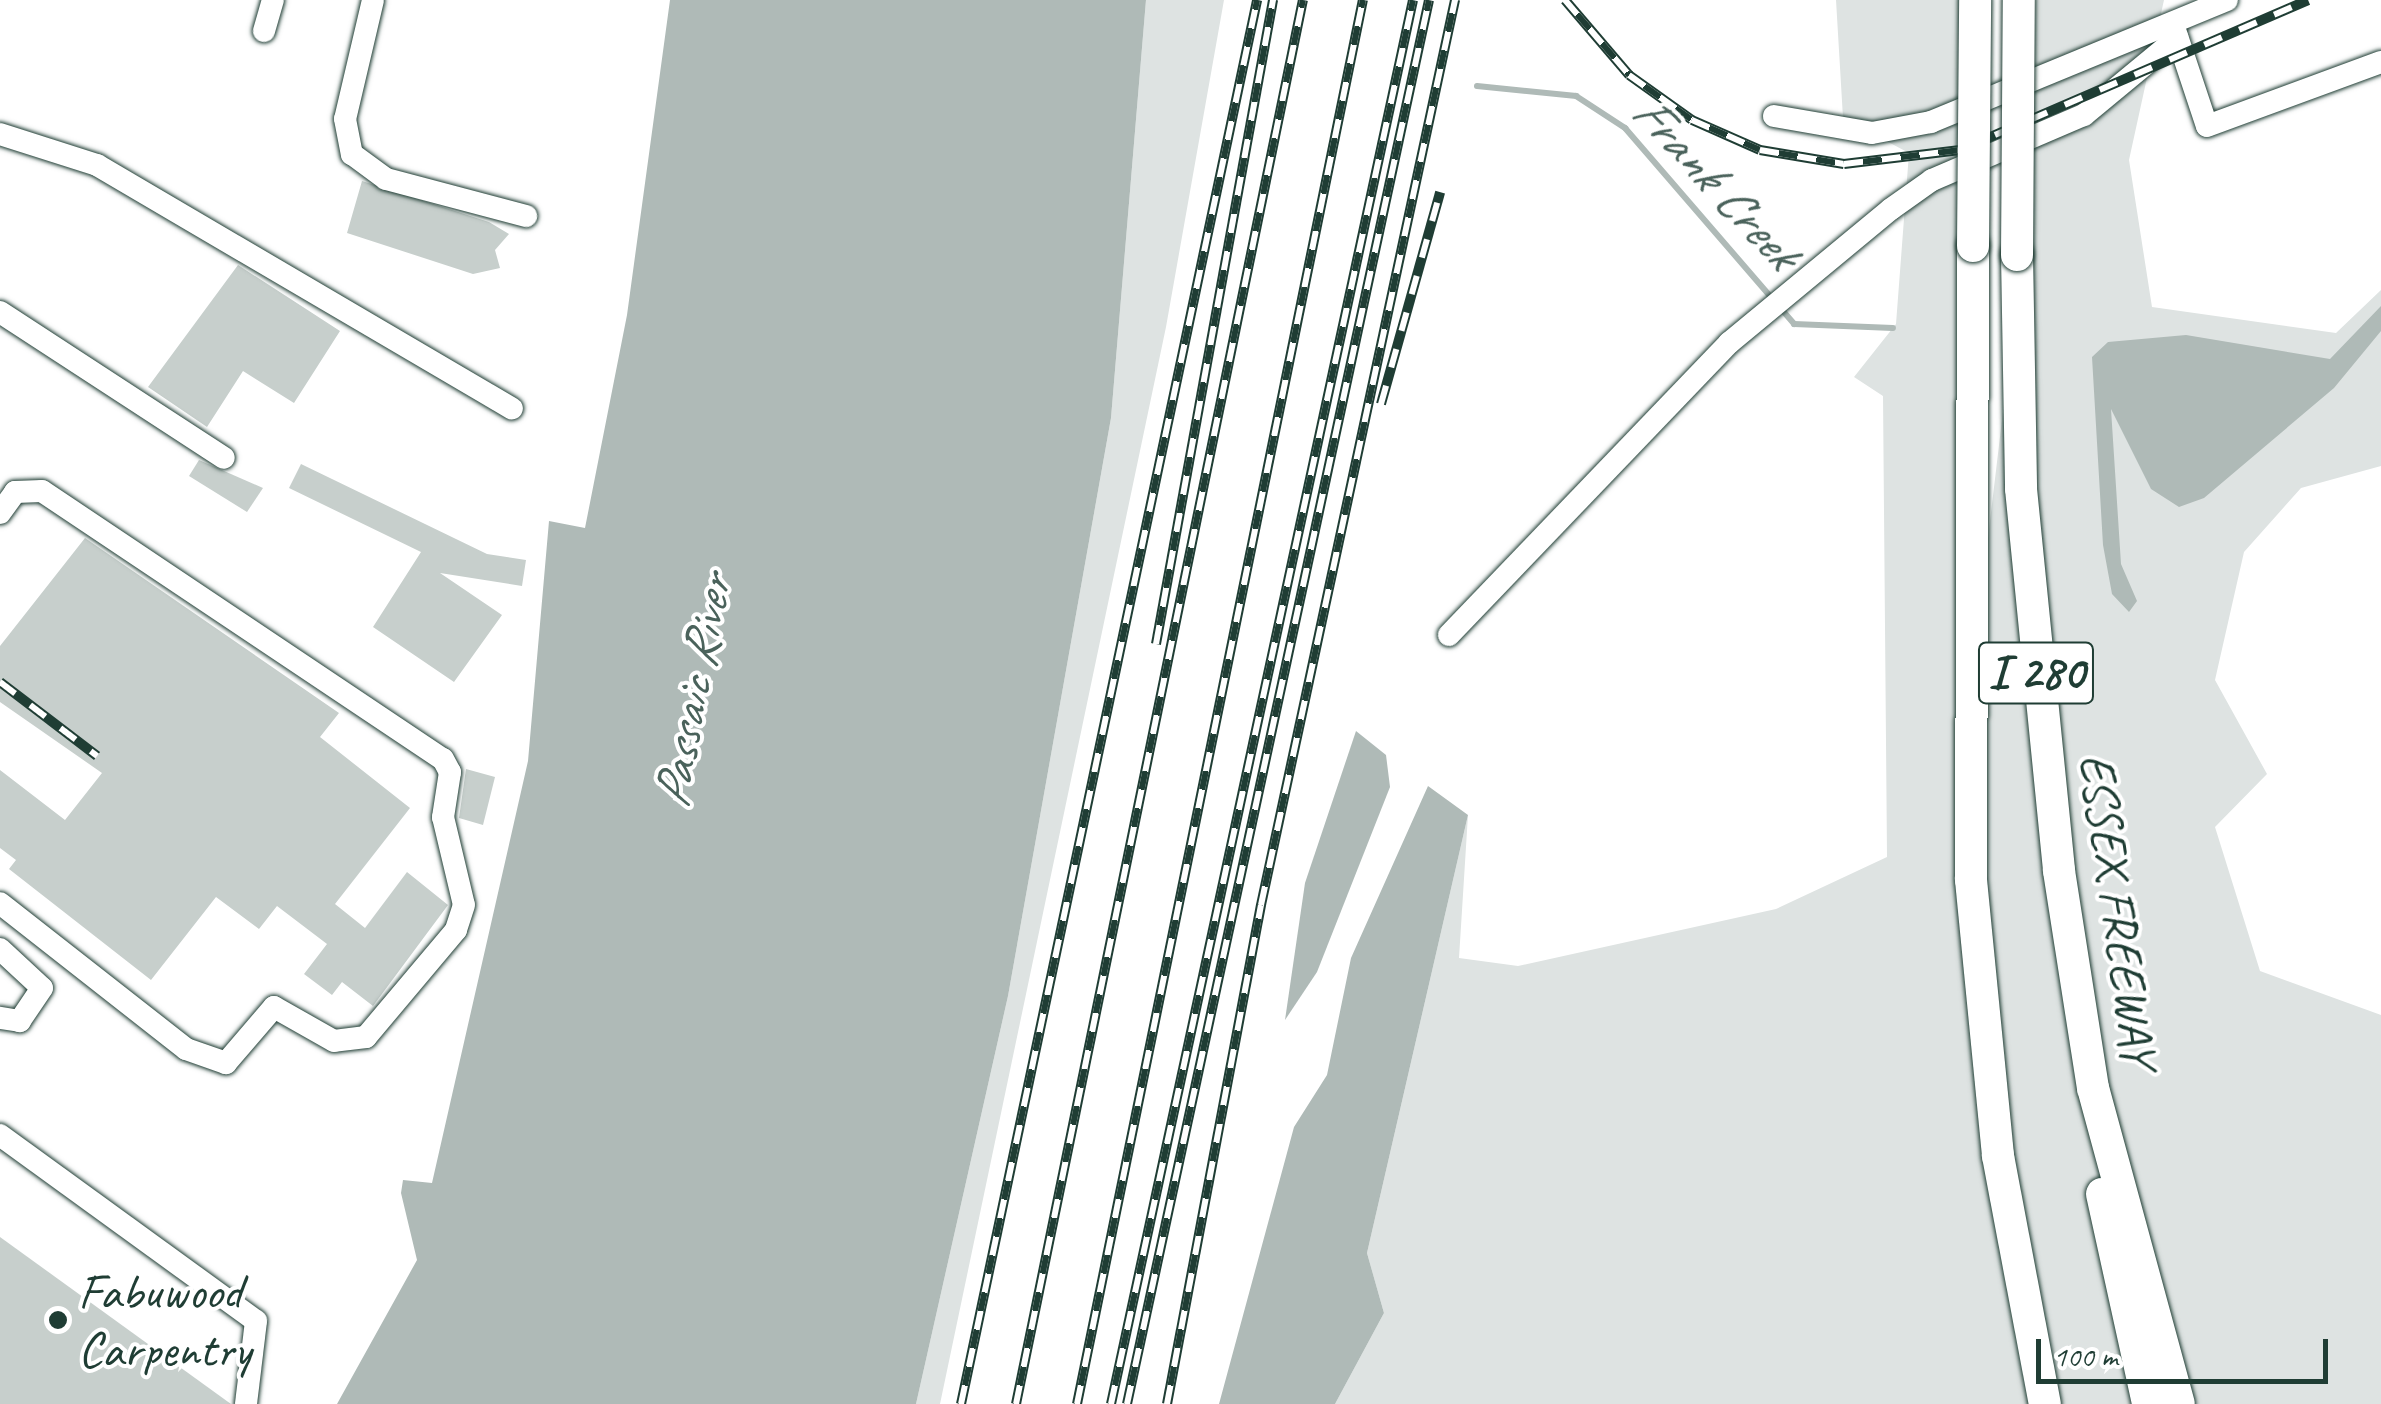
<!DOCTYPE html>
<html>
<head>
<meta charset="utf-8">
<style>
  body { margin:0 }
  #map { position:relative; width:2381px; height:1404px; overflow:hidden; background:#fff; font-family:Caveat,sans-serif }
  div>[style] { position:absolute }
  .green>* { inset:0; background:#dee3e2 }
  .water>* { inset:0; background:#afbab7 }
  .stream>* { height:6px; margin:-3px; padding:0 3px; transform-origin:3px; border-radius:3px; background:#afbab7 }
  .building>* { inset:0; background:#c7cfcc }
  .roads { filter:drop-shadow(0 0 2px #1f3d34) drop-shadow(0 0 2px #1f3d34) }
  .minor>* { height:22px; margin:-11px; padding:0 11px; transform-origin:11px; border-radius:11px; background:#fff }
  .highway>* { height:32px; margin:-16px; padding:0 16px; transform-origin:16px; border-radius:16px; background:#fff }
  .rail>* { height:10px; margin-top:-5px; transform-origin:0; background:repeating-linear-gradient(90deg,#fff 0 19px,#1f3d34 0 38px); box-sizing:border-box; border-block:2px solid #1f3d34 }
  .bridges { filter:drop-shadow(0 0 2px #1f3d34) drop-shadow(0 0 2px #1f3d34) }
  .highway-bridge>* { height:32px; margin:-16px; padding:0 16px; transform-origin:16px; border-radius:16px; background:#fff }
  .dots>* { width:28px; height:28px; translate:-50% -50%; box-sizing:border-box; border:5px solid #fff; border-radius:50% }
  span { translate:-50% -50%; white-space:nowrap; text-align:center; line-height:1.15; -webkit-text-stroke:8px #fff; paint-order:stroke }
  .shield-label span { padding:2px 8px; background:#fff; border:2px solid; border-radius:8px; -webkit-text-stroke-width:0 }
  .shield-label { font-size:48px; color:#1f3d34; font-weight:700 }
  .street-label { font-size:50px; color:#1f3d34 }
  .poi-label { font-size:50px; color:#1f3d34 }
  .left { translate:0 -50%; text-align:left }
  .water-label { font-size:52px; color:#4a625b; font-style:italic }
  .scale { position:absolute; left:2036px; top:1339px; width:292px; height:45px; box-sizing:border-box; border:5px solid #1f3d34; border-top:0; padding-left:12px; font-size:30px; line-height:35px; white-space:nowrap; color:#1f3d34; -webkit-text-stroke:8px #fff; paint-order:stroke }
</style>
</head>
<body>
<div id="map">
  <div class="green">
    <div style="clip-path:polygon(1146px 0,1224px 0,1166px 327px,940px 1404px,916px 1404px,1008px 996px,1111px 418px)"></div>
    <div style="clip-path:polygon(1836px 0,1971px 0,1972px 673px,2031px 175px,2036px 0,2164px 0,2129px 160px,2152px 307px,2336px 333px,2381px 290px,2381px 466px,2301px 488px,2244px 552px,2215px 680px,2267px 774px,2215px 827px,2260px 971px,2381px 1015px,2381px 1404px,1335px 1404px,1384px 1313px,1367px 1253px,1468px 815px,1459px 958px,1518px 966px,1776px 909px,1887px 857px,1883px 396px,1854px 377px,1896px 324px,1909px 153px,1843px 118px)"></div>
  </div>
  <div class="water">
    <div style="clip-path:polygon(670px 0,1146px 0,1111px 418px,1008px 996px,916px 1404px,337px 1404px,417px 1260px,401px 1193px,403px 1180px,432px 1183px,528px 761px,549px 521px,585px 528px,627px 315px)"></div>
    <div style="clip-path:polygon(2381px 306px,2381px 331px,2334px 388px,2204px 498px,2179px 507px,2151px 489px,2111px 409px,2121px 564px,2137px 601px,2129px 612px,2112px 594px,2103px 545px,2092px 357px,2108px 342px,2186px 335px,2330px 359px)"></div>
    <div style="clip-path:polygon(1356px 731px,1386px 755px,1390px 787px,1317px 972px,1285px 1020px,1305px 883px)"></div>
    <div style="clip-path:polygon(1428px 786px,1468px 815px,1367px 1253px,1384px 1313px,1335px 1404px,1219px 1404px,1294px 1127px,1327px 1075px,1351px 958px)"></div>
  </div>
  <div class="stream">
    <div style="left:1477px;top:86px;width:100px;rotate:5.8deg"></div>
    <div style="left:1576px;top:96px;width:59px;rotate:33.1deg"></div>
    <div style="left:1625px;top:128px;width:259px;rotate:49.2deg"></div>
    <div style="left:1794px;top:324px;width:99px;rotate:2.3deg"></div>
  </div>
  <div class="building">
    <div style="clip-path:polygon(362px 181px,489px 222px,509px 234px,495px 250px,500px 268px,473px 274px,347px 233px)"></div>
    <div style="clip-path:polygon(238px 265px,340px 331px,294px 403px,243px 371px,207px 427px,148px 387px)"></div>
    <div style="clip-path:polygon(199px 460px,263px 488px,247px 512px,189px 476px)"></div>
    <div style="clip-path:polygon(301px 464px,487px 554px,526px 560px,522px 586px,440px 573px,502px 615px,454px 682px,373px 627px,421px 552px,289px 488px)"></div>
    <div style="clip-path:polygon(85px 538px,339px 713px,320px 737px,410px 808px,335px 904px,365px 928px,407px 872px,448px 905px,373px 1006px,342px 982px,332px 995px,304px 974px,327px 944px,277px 906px,259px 929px,216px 897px,151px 980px,9px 869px,16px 860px,0 848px,0 770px,65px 820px,102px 773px,0 702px,0 646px)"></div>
    <div style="clip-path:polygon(466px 769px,495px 777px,483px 825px,459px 818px)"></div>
    <div style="clip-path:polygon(0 1237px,231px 1404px,0 1404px)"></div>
  </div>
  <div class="roads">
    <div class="minor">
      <div style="left:373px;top:0;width:122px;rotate:103.2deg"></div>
      <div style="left:345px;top:119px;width:36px;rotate:79deg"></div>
      <div style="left:352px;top:154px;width:42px;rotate:36.3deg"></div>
      <div style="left:386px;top:179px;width:145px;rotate:14.8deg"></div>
      <div style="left:2174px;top:27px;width:104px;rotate:71.6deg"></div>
      <div style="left:2207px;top:126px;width:185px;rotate:-20.2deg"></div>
      <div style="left:264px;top:31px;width:32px;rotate:-74deg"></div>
      <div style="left:1774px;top:116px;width:99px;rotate:9.8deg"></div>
      <div style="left:1872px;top:133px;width:60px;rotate:-10.6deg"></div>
      <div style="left:1931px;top:122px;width:320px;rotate:-22.4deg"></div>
      <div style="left:0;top:134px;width:102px;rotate:17.7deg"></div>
      <div style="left:97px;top:165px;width:481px;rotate:30.4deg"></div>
      <div style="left:0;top:312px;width:267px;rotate:33.1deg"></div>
      <div style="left:0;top:513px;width:26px;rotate:-54deg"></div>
      <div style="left:15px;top:492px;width:27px;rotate:-2deg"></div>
      <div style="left:42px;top:491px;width:482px;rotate:33.8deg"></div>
      <div style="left:443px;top:759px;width:15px;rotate:62deg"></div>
      <div style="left:450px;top:772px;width:46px;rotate:98.8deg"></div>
      <div style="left:443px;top:817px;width:90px;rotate:76.6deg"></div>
      <div style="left:464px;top:905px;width:26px;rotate:108deg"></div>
      <div style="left:456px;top:930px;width:140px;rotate:130.1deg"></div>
      <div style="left:366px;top:1037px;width:32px;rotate:173deg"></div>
      <div style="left:334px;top:1041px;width:69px;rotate:-150.5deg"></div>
      <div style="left:274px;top:1007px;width:74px;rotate:130.6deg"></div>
      <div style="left:226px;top:1063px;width:42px;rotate:-160.7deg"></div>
      <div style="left:186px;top:1049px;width:236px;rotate:-141.9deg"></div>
      <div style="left:1449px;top:635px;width:405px;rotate:-46.2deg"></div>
      <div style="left:1729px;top:343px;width:210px;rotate:-39.6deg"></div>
      <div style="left:1891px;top:209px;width:50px;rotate:-35.3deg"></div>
      <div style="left:1932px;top:180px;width:165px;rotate:-23.2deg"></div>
      <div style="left:2084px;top:115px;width:121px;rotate:-39.6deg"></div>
      <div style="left:0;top:949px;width:57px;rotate:42.9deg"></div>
      <div style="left:42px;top:988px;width:40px;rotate:124deg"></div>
      <div style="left:20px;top:1021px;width:20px;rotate:-171deg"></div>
      <div style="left:0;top:1135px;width:316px;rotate:36deg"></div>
      <div style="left:256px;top:1321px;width:84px;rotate:96.9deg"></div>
    </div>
    <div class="highway">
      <div style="left:1973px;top:246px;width:634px;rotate:90.18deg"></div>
      <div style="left:1971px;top:880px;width:277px;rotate:84.4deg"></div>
      <div style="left:1998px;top:1156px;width:252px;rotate:79.3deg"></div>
      <div style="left:2017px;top:255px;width:234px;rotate:89deg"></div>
      <div style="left:2021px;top:489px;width:384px;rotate:84.3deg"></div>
      <div style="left:2059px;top:871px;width:220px;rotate:81.1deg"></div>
      <div style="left:2093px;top:1088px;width:327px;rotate:74.8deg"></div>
      <div style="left:2102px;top:1194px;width:215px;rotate:77.6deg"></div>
    </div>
  </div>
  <div class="rail">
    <div style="left:1565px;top:0;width:99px;rotate:49.5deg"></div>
    <div style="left:1629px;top:75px;width:77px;rotate:35.5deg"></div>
    <div style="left:1692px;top:120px;width:74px;rotate:23.8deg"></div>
    <div style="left:1760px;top:150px;width:85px;rotate:9.5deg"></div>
    <div style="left:1844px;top:164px;width:117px;rotate:-6.9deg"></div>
    <div style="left:1960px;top:150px;width:379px;rotate:-23.3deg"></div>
    <div style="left:1381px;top:404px;width:220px;rotate:-74.4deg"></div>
    <div style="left:1156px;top:644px;width:655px;rotate:-79.7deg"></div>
    <div style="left:0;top:682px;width:122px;rotate:37.3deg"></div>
    <div style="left:961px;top:1404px;width:1435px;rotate:-78.09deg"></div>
    <div style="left:1016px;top:1404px;width:1433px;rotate:-78.45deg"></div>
    <div style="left:1077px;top:1404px;width:1433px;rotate:-78.49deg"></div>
    <div style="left:1111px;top:1404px;width:1436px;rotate:-77.86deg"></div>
    <div style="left:1127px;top:1404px;width:1436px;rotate:-77.86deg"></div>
    <div style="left:1167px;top:1404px;width:508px;rotate:-79.33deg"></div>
    <div style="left:1261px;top:905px;width:926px;rotate:-77.9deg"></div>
  </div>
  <div class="bridges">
    <div class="highway-bridge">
      <div style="left:1973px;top:246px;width:246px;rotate:-89.5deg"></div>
      <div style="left:2017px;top:255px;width:255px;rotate:-89.6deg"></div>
    </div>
  </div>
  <div class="dots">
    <div style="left:58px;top:1320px;background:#1f3d34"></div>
  </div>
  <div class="shield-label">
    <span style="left:2036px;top:673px">I 280</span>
  </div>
  <div class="street-label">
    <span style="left:2118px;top:910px;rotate:82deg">ESSEX FREEWAY</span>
  </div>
  <div class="poi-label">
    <span class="left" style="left:78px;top:1320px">Fabuwood<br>Carpentry</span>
  </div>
  <div class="water-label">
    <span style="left:1715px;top:182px;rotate:47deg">Frank Creek</span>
    <span style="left:693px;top:692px;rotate:-79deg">Passaic River</span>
  </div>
  <div class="scale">100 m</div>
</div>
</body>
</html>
